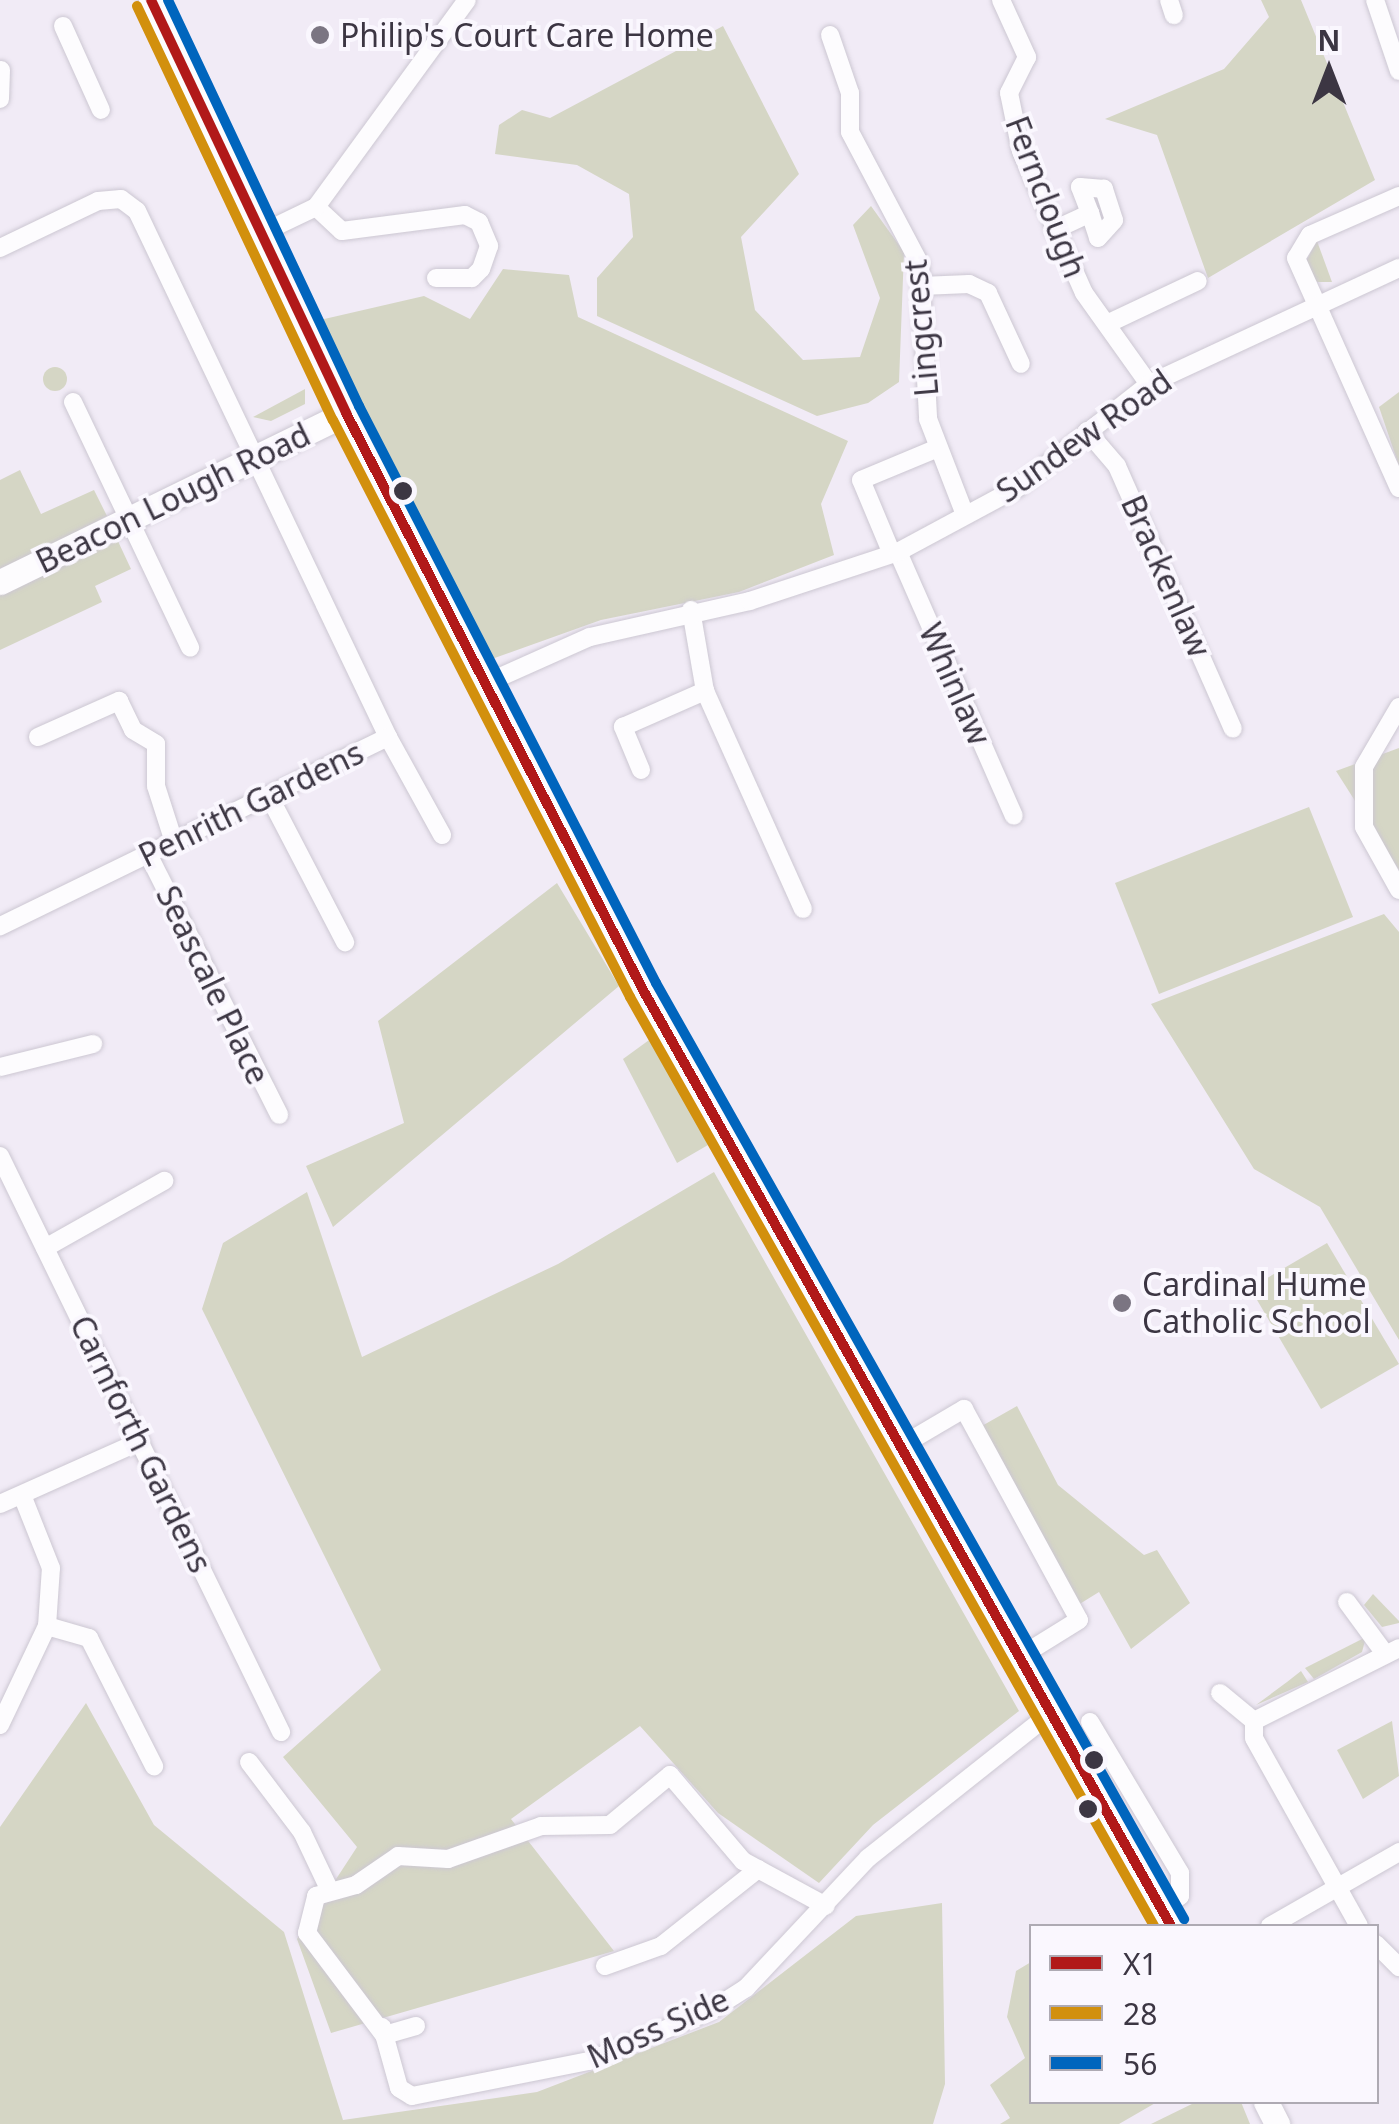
<!DOCTYPE html>
<html>
<head>
<meta charset="utf-8">
<style>
  body { margin:0 }
  #map { position:relative; width:1399px; height:2124px; overflow:hidden; background:#f1ebf6; font-family:"Noto Sans",sans-serif }
  div>[style] { position:absolute }
  .green>* { inset:0; background:#d5d6c5 }
  .round { border-radius:50% }
  .roads { filter:drop-shadow(0 0 2px #ccc7d2) drop-shadow(0 0 2px #ccc7d2) }
  .street>* { height:18px; margin:-9px; padding:0 9px; transform-origin:9px; border-radius:9px; background:#fdfcfe }
  .secondary>* { height:25px; margin:-12.5px; padding:0 12.5px; transform-origin:12.5px; border-radius:12.5px; background:#fdfcfe }
  .bus-1>* { height:10px; margin:-5px; padding:0 5px; transform-origin:5px; border-radius:5px; background:#b11919 }
  .bus-2>* { height:10px; margin:-5px; padding:0 5px; transform-origin:5px; border-radius:5px; background:#d2900d }
  .bus-3>* { height:10px; margin:-5px; padding:0 5px; transform-origin:5px; border-radius:5px; background:#0065bd }
  .dots>* { width:28px; height:28px; translate:-50% -50%; box-sizing:border-box; border:5px solid #faf7fe; border-radius:50% }
  span { translate:-50% -50%; white-space:nowrap; text-align:center; line-height:1.15; -webkit-text-stroke:8px #faf7fe; paint-order:stroke }
  .poi-label { font-size:32px; color:#3c3643 }
  .left { translate:0 -50%; text-align:left }
  .street-label { font-size:32px; color:#3c3643 }
  .legend { position:absolute; left:1029px; top:1924px; width:350px; height:180px; box-sizing:border-box; background:#faf7fe; border:2px solid #aeaab3; margin:0; padding:12px 18px; list-style:none; font-size:30px; color:#3c3643 }
  .legend li { display:flex; align-items:center; gap:20px; height:50px }
  .legend b { width:50px; border:2px solid #aeaab3 }
  .north { position:absolute; left:1279px; top:20px; width:100px; height:100px; -webkit-text-stroke:8px #faf7fe; paint-order:stroke; rotate:0deg; font-size:28px; font-weight:700; line-height:40px; text-align:center; color:#3c3643 }
  .north::after { content:''; display:block; margin:auto; width:35px; height:45px; background:#3c3643; clip-path:polygon(50% 0,100% 100%,50% 72%,0 100%) }
</style>
</head>
<body>
<div id="map">
  <div class="green">
    <div style="clip-path:polygon(1261px 0,1301px 0,1375px 180px,1208px 278px,1157px 135px,1105px 119px,1224px 69px,1269px 17px)"></div>
    <div style="clip-path:polygon(723px 26px,799px 174px,741px 237px,755px 310px,803px 360px,860px 357px,880px 298px,853px 225px,871px 206px,904px 252px,899px 382px,868px 403px,817px 416px,597px 316px,597px 278px,633px 237px,629px 194px,577px 165px,495px 154px,499px 125px,522px 110px,550px 118px)"></div>
    <div style="clip-path:polygon(1317px 241px,1332px 282px,1317px 282px,1305px 263px)"></div>
    <div style="clip-path:polygon(503px 269px,569px 275px,578px 317px,848px 441px,821px 504px,834px 555px,739px 592px,601px 620px,489px 660px,320px 320px,424px 296px,470px 319px)"></div>
    <div class="round" style="left:43px;top:367px;width:24px;height:24px"></div>
    <div style="clip-path:polygon(305px 389px,305px 404px,271px 421px,253px 417px)"></div>
    <div style="clip-path:polygon(1399px 392px,1399px 466px,1379px 407px)"></div>
    <div style="clip-path:polygon(20px 470px,41px 514px,94px 490px,107px 516px,0 573px,0 480px)"></div>
    <div style="clip-path:polygon(116px 537px,131px 569px,95px 586px,102px 602px,0 650px,0 594px)"></div>
    <div style="clip-path:polygon(1399px 748px,1399px 870px,1336px 771px)"></div>
    <div style="clip-path:polygon(1309px 807px,1353px 917px,1159px 994px,1115px 883px)"></div>
    <div style="clip-path:polygon(557px 883px,619px 986px,333px 1227px,306px 1166px,404px 1123px,378px 1021px)"></div>
    <div style="clip-path:polygon(1384px 914px,1399px 932px,1399px 1340px,1320px 1207px,1254px 1169px,1151px 1004px)"></div>
    <div style="clip-path:polygon(656px 1035px,708px 1145px,677px 1163px,623px 1059px)"></div>
    <div style="clip-path:polygon(714px 1172px,1019px 1711px,873px 1825px,819px 1883px,718px 1813px,640px 1726px,511px 1819px,614px 1951px,331px 2033px,297px 1939px,357px 1847px,283px 1757px,381px 1670px,202px 1309px,223px 1243px,307px 1192px,362px 1357px,558px 1264px)"></div>
    <div style="clip-path:polygon(1327px 1243px,1399px 1364px,1321px 1409px,1250px 1288px)"></div>
    <div style="clip-path:polygon(1017px 1406px,1058px 1485px,1144px 1555px,1157px 1550px,1190px 1603px,1131px 1649px,1099px 1592px,1078px 1605px,980px 1427px)"></div>
    <div style="clip-path:polygon(1373px 1594px,1399px 1621px,1399px 1623px,1382px 1627px,1364px 1605px)"></div>
    <div style="clip-path:polygon(1366px 1637px,1362px 1652px,1314px 1679px,1305px 1668px)"></div>
    <div style="clip-path:polygon(1301px 1671px,1308px 1682px,1256px 1705px,1287px 1682px)"></div>
    <div style="clip-path:polygon(86px 1703px,154px 1825px,284px 1932px,343px 2120px,537px 2092px,719px 2022px,856px 1916px,942px 1903px,945px 2084px,933px 2124px,0 2124px,0 1827px)"></div>
    <div style="clip-path:polygon(1392px 1721px,1399px 1776px,1363px 1799px,1337px 1750px)"></div>
    <div style="clip-path:polygon(1031px 1962px,1032px 2102px,1157px 2102px,1119px 2124px,1000px 2124px,1010px 2118px,990px 2085px,1025px 2058px,1007px 2017px,1016px 1971px)"></div>
    <div style="clip-path:polygon(1196px 2102px,1241px 2102px,1250px 2124px,1151px 2124px)"></div>
  </div>
  <div class="roads">
    <div class="street">
      <div style="left:1001px;top:0;width:63px;rotate:65.5deg"></div>
      <div style="left:1027px;top:57px;width:40px;rotate:116.6deg"></div>
      <div style="left:1009px;top:93px;width:59px;rotate:78.3deg"></div>
      <div style="left:1021px;top:151px;width:155px;rotate:66.1deg"></div>
      <div style="left:1084px;top:293px;width:112px;rotate:54.5deg"></div>
      <div style="left:1169px;top:0;width:16px;rotate:72deg"></div>
      <div style="left:1375px;top:0;width:75px;rotate:71.3deg"></div>
      <div style="left:63px;top:26px;width:92px;rotate:65.7deg"></div>
      <div style="left:830px;top:35px;width:61px;rotate:71deg"></div>
      <div style="left:850px;top:93px;width:39px;rotate:90deg"></div>
      <div style="left:850px;top:132px;width:149px;rotate:62.1deg"></div>
      <div style="left:920px;top:264px;width:155px;rotate:87deg"></div>
      <div style="left:928px;top:419px;width:103px;rotate:68.9deg"></div>
      <div style="left:0;top:99px;width:29px;rotate:-88deg"></div>
      <div style="left:1399px;top:196px;width:97px;rotate:156.3deg"></div>
      <div style="left:1310px;top:235px;width:27px;rotate:121deg"></div>
      <div style="left:1296px;top:258px;width:252px;rotate:65.9deg"></div>
      <div style="left:316px;top:207px;width:35px;rotate:43deg"></div>
      <div style="left:342px;top:231px;width:124px;rotate:-7.4deg"></div>
      <div style="left:465px;top:215px;width:16px;rotate:27deg"></div>
      <div style="left:479px;top:222px;width:26px;rotate:67deg"></div>
      <div style="left:489px;top:246px;width:24px;rotate:109deg"></div>
      <div style="left:481px;top:269px;width:13px;rotate:135deg"></div>
      <div style="left:472px;top:278px;width:36px;rotate:180deg"></div>
      <div style="left:1054px;top:230px;width:40px;rotate:-25deg"></div>
      <div style="left:1090px;top:213px;width:26px;rotate:72deg"></div>
      <div style="left:1098px;top:238px;width:24px;rotate:-48deg"></div>
      <div style="left:1114px;top:220px;width:33px;rotate:-108deg"></div>
      <div style="left:1104px;top:189px;width:24px;rotate:-175deg"></div>
      <div style="left:1080px;top:187px;width:28px;rotate:69deg"></div>
      <div style="left:264px;top:232px;width:58px;rotate:-25.7deg"></div>
      <div style="left:316px;top:207px;width:256px;rotate:-53.9deg"></div>
      <div style="left:0;top:248px;width:109px;rotate:-25.6deg"></div>
      <div style="left:98px;top:201px;width:23px;rotate:-5deg"></div>
      <div style="left:121px;top:199px;width:20px;rotate:37deg"></div>
      <div style="left:137px;top:211px;width:583px;rotate:64.49deg"></div>
      <div style="left:388px;top:737px;width:432px;rotate:154deg"></div>
      <div style="left:921px;top:286px;width:48px;rotate:-2.4deg"></div>
      <div style="left:969px;top:284px;width:21px;rotate:25deg"></div>
      <div style="left:988px;top:293px;width:78px;rotate:65.1deg"></div>
      <div style="left:1109px;top:323px;width:98px;rotate:-25.3deg"></div>
      <div style="left:73px;top:402px;width:272px;rotate:64.5deg"></div>
      <div style="left:1087px;top:431px;width:46px;rotate:49.4deg"></div>
      <div style="left:1117px;top:466px;width:287px;rotate:66.2deg"></div>
      <div style="left:898px;top:552px;width:288px;rotate:66.3deg"></div>
      <div style="left:892px;top:554px;width:80px;rotate:-112.7deg"></div>
      <div style="left:861px;top:480px;width:83px;rotate:-22.6deg"></div>
      <div style="left:691px;top:610px;width:82px;rotate:80.2deg"></div>
      <div style="left:705px;top:691px;width:239px;rotate:65.8deg"></div>
      <div style="left:482px;top:685px;width:118px;rotate:-24deg"></div>
      <div style="left:590px;top:637px;width:164px;rotate:-12.7deg"></div>
      <div style="left:750px;top:601px;width:156px;rotate:-18.3deg"></div>
      <div style="left:898px;top:552px;width:135px;rotate:-28.3deg"></div>
      <div style="left:1017px;top:488px;width:168px;rotate:-38.2deg"></div>
      <div style="left:1149px;top:384px;width:276px;rotate:-24.9deg"></div>
      <div style="left:1399px;top:707px;width:69px;rotate:120.3deg"></div>
      <div style="left:1364px;top:767px;width:60px;rotate:90deg"></div>
      <div style="left:1364px;top:827px;width:72px;rotate:60.9deg"></div>
      <div style="left:38px;top:737px;width:89px;rotate:-24deg"></div>
      <div style="left:119px;top:701px;width:32px;rotate:64deg"></div>
      <div style="left:133px;top:730px;width:27px;rotate:31deg"></div>
      <div style="left:156px;top:744px;width:42px;rotate:90deg"></div>
      <div style="left:156px;top:786px;width:56px;rotate:72.2deg"></div>
      <div style="left:388px;top:737px;width:112px;rotate:61.1deg"></div>
      <div style="left:641px;top:770px;width:47px;rotate:-112.7deg"></div>
      <div style="left:623px;top:727px;width:90px;rotate:-23.7deg"></div>
      <div style="left:269px;top:796px;width:165px;rotate:62.5deg"></div>
      <div style="left:148px;top:854px;width:292px;rotate:63.3deg"></div>
      <div style="left:0;top:1067px;width:96px;rotate:-13.9deg"></div>
      <div style="left:0;top:1156px;width:641px;rotate:63.99deg"></div>
      <div style="left:45px;top:1248px;width:137px;rotate:-29.4deg"></div>
      <div style="left:896px;top:1449px;width:79px;rotate:-30.5deg"></div>
      <div style="left:964px;top:1409px;width:240px;rotate:61.4deg"></div>
      <div style="left:1079px;top:1620px;width:74px;rotate:148.2deg"></div>
      <div style="left:0;top:1504px;width:154px;rotate:-24.1deg"></div>
      <div style="left:1347px;top:1602px;width:61px;rotate:53.7deg"></div>
      <div style="left:47px;top:1626px;width:44px;rotate:15.9deg"></div>
      <div style="left:89px;top:1638px;width:144px;rotate:63.1deg"></div>
      <div style="left:1220px;top:1693px;width:44px;rotate:39.5deg"></div>
      <div style="left:1090px;top:1722px;width:176px;rotate:59.2deg"></div>
      <div style="left:1180px;top:1873px;width:23px;rotate:90deg"></div>
      <div style="left:1180px;top:1896px;width:22px;rotate:144deg"></div>
      <div style="left:0;top:1725px;width:110px;rotate:-64.6deg"></div>
      <div style="left:47px;top:1626px;width:58px;rotate:-86.1deg"></div>
      <div style="left:51px;top:1568px;width:73px;rotate:-111.7deg"></div>
      <div style="left:249px;top:1762px;width:88px;rotate:52.9deg"></div>
      <div style="left:302px;top:1832px;width:65px;rotate:64.6deg"></div>
      <div style="left:1270px;top:1926px;width:149px;rotate:-29.8deg"></div>
      <div style="left:1359px;top:1926px;width:215px;rotate:-119.2deg"></div>
      <div style="left:1254px;top:1738px;width:17px;rotate:-90deg"></div>
      <div style="left:1254px;top:1721px;width:162px;rotate:-26.7deg"></div>
      <div style="left:1376px;top:1944px;width:33px;rotate:45deg"></div>
      <div style="left:605px;top:1966px;width:59px;rotate:-19.7deg"></div>
      <div style="left:661px;top:1946px;width:124px;rotate:-38.4deg"></div>
      <div style="left:416px;top:2026px;width:33px;rotate:164deg"></div>
      <div style="left:384px;top:2035px;width:128px;rotate:-127deg"></div>
      <div style="left:307px;top:1933px;width:38px;rotate:-76deg"></div>
      <div style="left:316px;top:1896px;width:41px;rotate:-15.4deg"></div>
      <div style="left:356px;top:1885px;width:51px;rotate:-34.6deg"></div>
      <div style="left:398px;top:1856px;width:50px;rotate:3.4deg"></div>
      <div style="left:448px;top:1859px;width:99px;rotate:-19.5deg"></div>
      <div style="left:541px;top:1826px;width:69px;rotate:-0.8deg"></div>
      <div style="left:610px;top:1825px;width:78px;rotate:-39.8deg"></div>
      <div style="left:670px;top:1775px;width:113px;rotate:49.7deg"></div>
      <div style="left:743px;top:1861px;width:94px;rotate:28.5deg"></div>
      <div style="left:382px;top:2027px;width:63px;rotate:74.4deg"></div>
      <div style="left:399px;top:2088px;width:15px;rotate:32deg"></div>
      <div style="left:412px;top:2096px;width:180px;rotate:-11.2deg"></div>
      <div style="left:589px;top:2061px;width:131px;rotate:-22.5deg"></div>
      <div style="left:710px;top:2011px;width:43px;rotate:-32.6deg"></div>
      <div style="left:746px;top:1988px;width:178px;rotate:-46.8deg"></div>
      <div style="left:868px;top:1858px;width:232px;rotate:-38.4deg"></div>
    </div>
    <div class="secondary">
      <div style="left:151px;top:0;width:457px;rotate:64.7deg"></div>
      <div style="left:346px;top:413px;width:649px;rotate:62.76deg"></div>
      <div style="left:643px;top:990px;width:1075px;rotate:60.57deg"></div>
      <div style="left:0;top:582px;width:385px;rotate:-26deg"></div>
      <div style="left:1266px;top:2102px;width:25px;rotate:63deg"></div>
    </div>
  </div>
  <div class="bus-1">
    <div style="left:151px;top:0;width:457px;rotate:64.7deg"></div>
    <div style="left:346px;top:413px;width:649px;rotate:62.76deg"></div>
    <div style="left:643px;top:990px;width:1075px;rotate:60.57deg"></div>
  </div>
  <div class="bus-2">
    <div style="left:137px;top:6px;width:458px;rotate:64.7deg"></div>
    <div style="left:333px;top:420px;width:649px;rotate:62.76deg"></div>
    <div style="left:630px;top:997px;width:1067px;rotate:60.57deg"></div>
  </div>
  <div class="bus-3">
    <div style="left:168px;top:0;width:449px;rotate:64.8deg"></div>
    <div style="left:359px;top:406px;width:649px;rotate:62.76deg"></div>
    <div style="left:656px;top:983px;width:1075px;rotate:60.57deg"></div>
  </div>
  <div class="dots">
    <div style="left:320px;top:35px;background:#7b7582"></div>
    <div style="left:403px;top:491px;background:#3c3643"></div>
    <div style="left:1122px;top:1303px;background:#7b7582"></div>
    <div style="left:1094px;top:1760px;background:#3c3643"></div>
    <div style="left:1088px;top:1809px;background:#3c3643"></div>
  </div>
  <div class="poi-label">
    <span class="left" style="left:340px;top:35px">Philip's Court Care Home</span>
    <span class="left" style="left:1142px;top:1303px">Cardinal Hume<br>Catholic School</span>
  </div>
  <div class="street-label">
    <span style="left:1046px;top:197px;rotate:69deg">Fernclough</span>
    <span style="left:921px;top:328px;rotate:-95deg">Lingcrest</span>
    <span style="left:1084px;top:436px;rotate:-35deg">Sundew Road</span>
    <span style="left:173px;top:498px;rotate:-26deg">Beacon Lough Road</span>
    <span style="left:1166px;top:576px;rotate:66deg">Brackenlaw</span>
    <span style="left:955px;top:684px;rotate:66deg">Whinlaw</span>
    <span style="left:251px;top:804px;rotate:-26deg">Penrith Gardens</span>
    <span style="left:213px;top:985px;rotate:64deg">Seascale Place</span>
    <span style="left:141px;top:1444px;rotate:64deg">Carnforth Gardens</span>
    <span style="left:658px;top:2028px;rotate:-24deg">Moss Side</span>
  </div>
  <ul class="legend">
  <li><b style="height:12px;background:#b11919"></b>X1</li>
  <li><b style="height:12px;background:#d2900d"></b>28</li>
  <li><b style="height:12px;background:#0065bd"></b>56</li>
  </ul>
  <div class="north">N</div>
</div>
</body>
</html>
